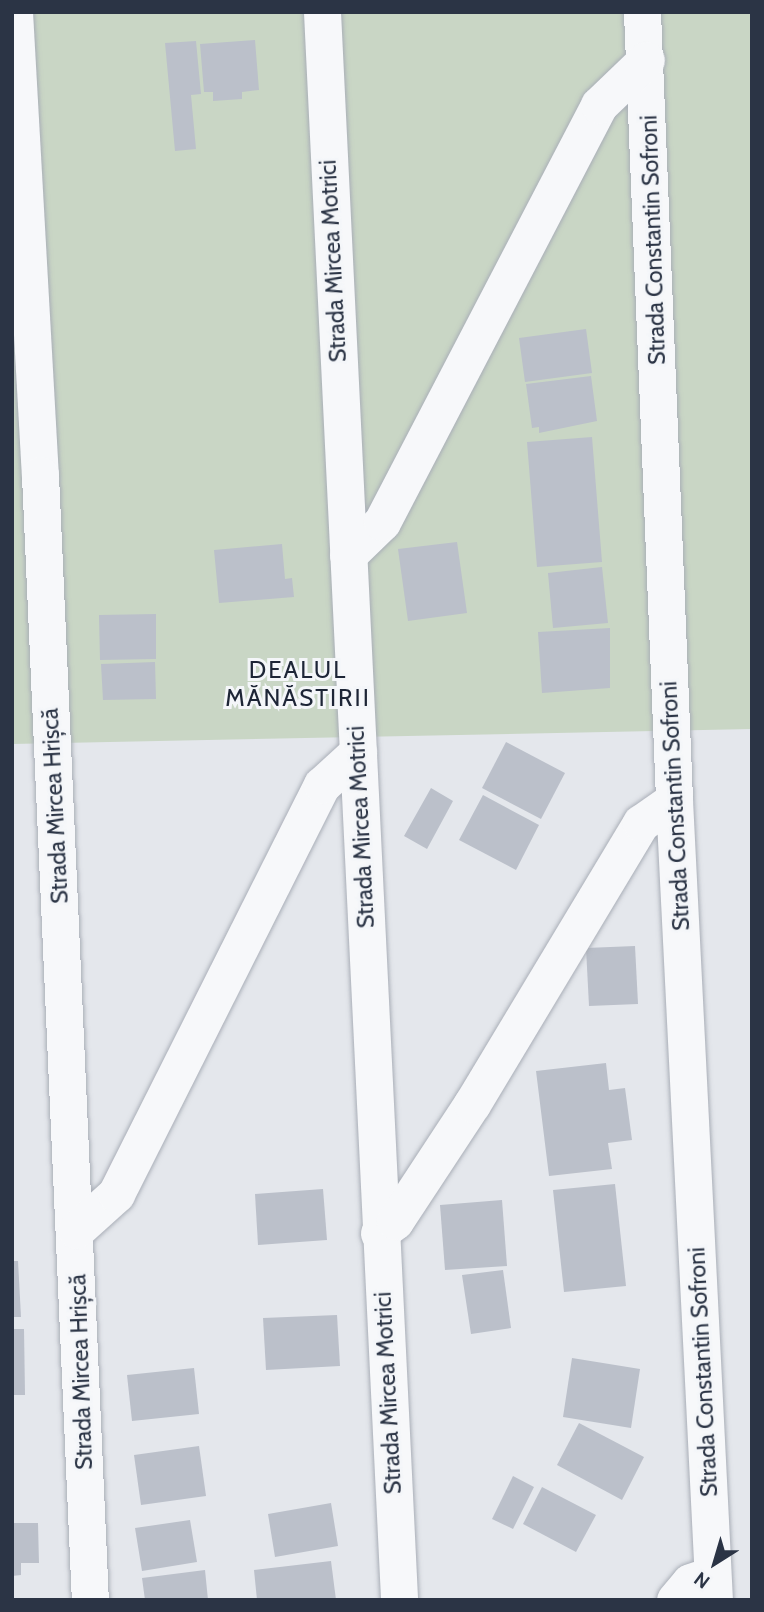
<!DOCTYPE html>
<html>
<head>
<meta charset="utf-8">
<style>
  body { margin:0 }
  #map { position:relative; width:764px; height:1612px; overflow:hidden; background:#e4e7ec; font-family:Cabin,sans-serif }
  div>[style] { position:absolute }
  .green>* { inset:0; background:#c9d6c5 }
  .building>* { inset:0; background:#bbc0ca }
  .roads { filter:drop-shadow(0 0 2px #a9aeb7) drop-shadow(0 0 2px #a9aeb7) }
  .minor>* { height:37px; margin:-18.5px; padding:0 18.5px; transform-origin:18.5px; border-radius:18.5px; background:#f7f8fa }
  span { translate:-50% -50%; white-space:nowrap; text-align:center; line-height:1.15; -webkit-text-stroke:6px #f4f6f9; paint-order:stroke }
  .street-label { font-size:23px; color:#2b3445 }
  .neighbourhood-label { font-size:24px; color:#1d2536; letter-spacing:2px }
  .frame { position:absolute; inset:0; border:14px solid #2b3445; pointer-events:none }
  .north { position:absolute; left:680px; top:1528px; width:70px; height:70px; -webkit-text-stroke:5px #f4f6f9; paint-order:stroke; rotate:217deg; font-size:19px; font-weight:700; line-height:28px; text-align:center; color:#2b3445 }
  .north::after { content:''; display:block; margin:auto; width:24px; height:32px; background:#2b3445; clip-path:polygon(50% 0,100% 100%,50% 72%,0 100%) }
</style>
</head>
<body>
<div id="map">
  <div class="green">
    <div style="clip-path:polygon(12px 12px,752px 12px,752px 729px,12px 744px)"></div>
  </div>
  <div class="building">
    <div style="clip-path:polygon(255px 40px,259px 90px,242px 92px,242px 99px,213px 101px,213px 92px,204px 92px,200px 44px)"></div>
    <div style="clip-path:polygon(196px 41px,201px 94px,191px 95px,196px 149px,175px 151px,165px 43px)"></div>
    <div style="clip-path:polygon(586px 329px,592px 373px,525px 382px,519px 338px)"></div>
    <div style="clip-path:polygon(591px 376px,597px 421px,539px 433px,539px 427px,532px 428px,526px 384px)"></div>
    <div style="clip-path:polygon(592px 437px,602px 562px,537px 567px,527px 442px)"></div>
    <div style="clip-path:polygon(457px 542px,467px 613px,408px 621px,398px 549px)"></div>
    <div style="clip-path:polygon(282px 544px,285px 579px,292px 578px,294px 597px,219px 603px,214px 550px)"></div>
    <div style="clip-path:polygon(602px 567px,608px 623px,553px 628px,548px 573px)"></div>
    <div style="clip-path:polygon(156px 614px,156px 659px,100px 660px,99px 615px)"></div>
    <div style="clip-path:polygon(610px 628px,610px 688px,542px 693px,538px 632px)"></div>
    <div style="clip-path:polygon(155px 662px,156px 699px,103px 700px,101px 664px)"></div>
    <div style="clip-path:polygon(506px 742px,565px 773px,541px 819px,482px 788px)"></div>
    <div style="clip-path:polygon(431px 788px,453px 801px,427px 849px,404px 836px)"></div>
    <div style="clip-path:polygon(483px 795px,539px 825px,516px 870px,459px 840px)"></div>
    <div style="clip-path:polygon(635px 946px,638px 1004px,589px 1006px,586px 948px)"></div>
    <div style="clip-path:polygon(606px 1063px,609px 1090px,625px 1088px,632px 1140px,608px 1143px,612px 1169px,549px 1176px,536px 1071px)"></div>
    <div style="clip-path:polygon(615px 1184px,626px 1286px,564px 1292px,553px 1190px)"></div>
    <div style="clip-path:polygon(323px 1189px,327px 1240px,258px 1245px,255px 1194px)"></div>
    <div style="clip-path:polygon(502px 1200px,507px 1266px,445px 1270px,440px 1205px)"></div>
    <div style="clip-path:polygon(12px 1261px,18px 1261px,21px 1317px,12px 1317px)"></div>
    <div style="clip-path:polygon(503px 1270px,511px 1328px,471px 1334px,462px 1275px)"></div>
    <div style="clip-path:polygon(337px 1315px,340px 1366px,266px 1370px,263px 1318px)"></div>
    <div style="clip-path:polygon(12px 1329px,24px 1329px,25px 1395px,12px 1395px)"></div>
    <div style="clip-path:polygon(572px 1358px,640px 1369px,631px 1428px,563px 1417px)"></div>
    <div style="clip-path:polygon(194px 1368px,199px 1414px,132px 1421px,127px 1375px)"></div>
    <div style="clip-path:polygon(579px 1423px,644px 1457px,622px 1500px,557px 1465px)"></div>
    <div style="clip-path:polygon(199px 1446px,206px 1496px,141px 1505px,134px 1455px)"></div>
    <div style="clip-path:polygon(513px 1476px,534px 1487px,513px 1529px,492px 1519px)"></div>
    <div style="clip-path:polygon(542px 1487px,596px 1515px,576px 1552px,523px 1524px)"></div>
    <div style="clip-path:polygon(331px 1503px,338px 1546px,275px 1557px,268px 1514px)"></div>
    <div style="clip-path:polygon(190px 1520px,197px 1562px,142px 1571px,135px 1528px)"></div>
    <div style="clip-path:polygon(12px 1523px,38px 1523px,39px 1563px,21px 1563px,21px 1575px,12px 1576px)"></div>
    <div style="clip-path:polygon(331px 1561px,336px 1600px,257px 1600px,254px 1570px)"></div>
    <div style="clip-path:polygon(205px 1570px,208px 1600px,145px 1600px,142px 1578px)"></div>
  </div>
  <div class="roads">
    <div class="minor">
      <div style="left:14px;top:12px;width:464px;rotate:86.8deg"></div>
      <div style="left:40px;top:475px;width:1126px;rotate:87.46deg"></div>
      <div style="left:322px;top:12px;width:1590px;rotate:87.22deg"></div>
      <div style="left:642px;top:12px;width:789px;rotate:87.67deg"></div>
      <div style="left:674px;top:800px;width:801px;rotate:87.14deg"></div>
      <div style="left:348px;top:555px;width:47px;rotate:-44.1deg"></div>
      <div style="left:382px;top:522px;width:470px;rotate:-62.5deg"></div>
      <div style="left:599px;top:105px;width:65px;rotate:-43.8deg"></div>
      <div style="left:76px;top:1230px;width:54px;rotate:-42deg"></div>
      <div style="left:116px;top:1194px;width:458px;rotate:-63.3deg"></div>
      <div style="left:322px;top:785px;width:49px;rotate:-42.5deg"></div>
      <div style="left:379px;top:1233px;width:20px;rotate:-37deg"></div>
      <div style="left:395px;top:1221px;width:140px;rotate:-56.7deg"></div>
      <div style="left:472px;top:1104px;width:328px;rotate:-59deg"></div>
      <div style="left:641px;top:823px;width:40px;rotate:-34.9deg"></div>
      <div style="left:675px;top:1600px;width:23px;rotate:-50deg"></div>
      <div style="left:690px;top:1582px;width:23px;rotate:-18deg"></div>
    </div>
  </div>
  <div class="street-label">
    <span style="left:653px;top:240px;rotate:-92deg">Strada Constantin Sofroni</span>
    <span style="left:333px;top:261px;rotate:-93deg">Strada Mircea Motrici</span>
    <span style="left:55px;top:806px;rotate:-93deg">Strada Mircea Hrișcă</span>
    <span style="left:675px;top:806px;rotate:-93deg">Strada Constantin Sofroni</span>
    <span style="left:361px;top:827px;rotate:-93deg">Strada Mircea Motrici</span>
    <span style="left:81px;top:1372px;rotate:-92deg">Strada Mircea Hrișcă</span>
    <span style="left:703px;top:1372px;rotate:-93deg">Strada Constantin Sofroni</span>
    <span style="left:388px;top:1393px;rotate:-93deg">Strada Mircea Motrici</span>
  </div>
  <div class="neighbourhood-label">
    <span style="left:298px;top:684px">DEALUL<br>MĂNĂSTIRII</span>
  </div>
  <div class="frame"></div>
  <div class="north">N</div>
</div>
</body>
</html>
